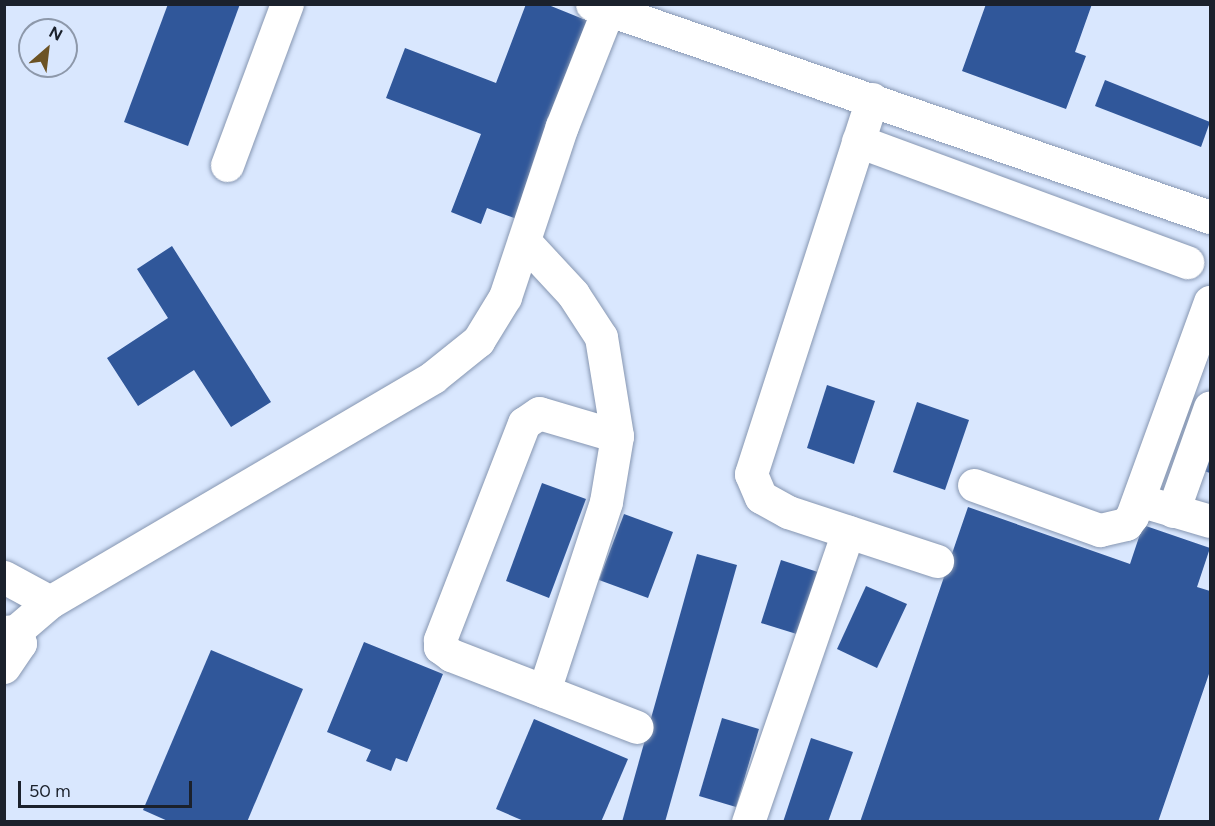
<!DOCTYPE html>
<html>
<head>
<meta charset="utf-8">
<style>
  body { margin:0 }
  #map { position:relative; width:1215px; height:826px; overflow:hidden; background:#d9e7fe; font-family:Figtree,sans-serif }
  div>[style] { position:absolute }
  .building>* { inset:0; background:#30579a }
  .roads { filter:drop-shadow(0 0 2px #8696b1) drop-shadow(0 0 2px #8696b1) }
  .minor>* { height:33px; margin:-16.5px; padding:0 16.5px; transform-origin:16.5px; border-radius:16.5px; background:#fff }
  span { translate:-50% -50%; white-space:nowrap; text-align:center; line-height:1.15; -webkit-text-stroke:6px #d9e7fe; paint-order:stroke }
  .frame { position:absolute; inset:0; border:6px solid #1b212c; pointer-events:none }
  .north { position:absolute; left:18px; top:18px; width:60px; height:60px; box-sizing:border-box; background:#d9e7fe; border:2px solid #8d98aa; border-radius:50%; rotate:28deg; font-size:16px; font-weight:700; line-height:24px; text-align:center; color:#1b212c }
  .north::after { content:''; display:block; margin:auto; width:21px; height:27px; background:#6c5324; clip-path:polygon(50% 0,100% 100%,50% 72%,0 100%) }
  .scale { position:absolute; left:18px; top:781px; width:174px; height:27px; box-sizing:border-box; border:3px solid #1b212c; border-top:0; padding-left:8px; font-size:18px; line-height:21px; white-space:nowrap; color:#1b212c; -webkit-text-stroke:4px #d9e7fe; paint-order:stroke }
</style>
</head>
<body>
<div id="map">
  <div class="building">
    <div style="clip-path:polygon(168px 4px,240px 4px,188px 146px,124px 122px)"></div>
    <div style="clip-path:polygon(526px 4px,546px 4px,593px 23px,517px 219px,487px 208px,481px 224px,451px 212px,481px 134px,386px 98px,405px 48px,496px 83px)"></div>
    <div style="clip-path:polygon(986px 4px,1092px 4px,1075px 52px,1086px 56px,1066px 109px,962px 71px)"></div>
    <div style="clip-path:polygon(1105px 80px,1210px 122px,1201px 147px,1095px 106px)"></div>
    <div style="clip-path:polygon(172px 246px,271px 402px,231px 427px,194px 370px,138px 406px,107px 358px,168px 318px,137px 269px)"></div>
    <div style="clip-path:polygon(827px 385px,875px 401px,854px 464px,807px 448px)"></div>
    <div style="clip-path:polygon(917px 402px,969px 420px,945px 490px,893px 472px)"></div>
    <div style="clip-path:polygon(1210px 445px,1210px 473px,1198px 469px)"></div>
    <div style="clip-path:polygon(542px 483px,586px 499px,549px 598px,506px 581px)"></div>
    <div style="clip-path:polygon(968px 507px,1130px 564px,1143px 525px,1210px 548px,1197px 587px,1210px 591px,1210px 671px,1158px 822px,860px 822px)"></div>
    <div style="clip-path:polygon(624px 514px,673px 532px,648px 598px,599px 580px)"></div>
    <div style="clip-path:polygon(697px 554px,737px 565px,665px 822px,622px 822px)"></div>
    <div style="clip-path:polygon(781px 560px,824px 574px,803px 636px,761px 623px)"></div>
    <div style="clip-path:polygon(866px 586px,907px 604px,877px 668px,837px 649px)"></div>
    <div style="clip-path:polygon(364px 642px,443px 674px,407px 762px,396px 758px,391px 771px,366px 761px,371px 750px,327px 732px)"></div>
    <div style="clip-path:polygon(211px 650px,303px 689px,247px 822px,170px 822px,143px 810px)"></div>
    <div style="clip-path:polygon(722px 718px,759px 729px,736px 807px,699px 796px)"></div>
    <div style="clip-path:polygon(534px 719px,628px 759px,601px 822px,526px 822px,496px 809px)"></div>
    <div style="clip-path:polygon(811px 738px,853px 752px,828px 822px,783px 822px)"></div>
  </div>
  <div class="roads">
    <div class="minor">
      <div style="left:592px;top:4px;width:654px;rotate:19.02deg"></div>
      <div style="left:872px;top:99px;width:394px;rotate:107.9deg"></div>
      <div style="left:751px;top:474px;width:25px;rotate:67deg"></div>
      <div style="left:761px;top:497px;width:31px;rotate:29deg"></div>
      <div style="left:788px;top:512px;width:157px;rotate:18.2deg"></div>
      <div style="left:858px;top:141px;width:351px;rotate:20.2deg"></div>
      <div style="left:227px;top:165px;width:172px;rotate:-69.6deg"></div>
      <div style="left:524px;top:241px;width:72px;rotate:47.2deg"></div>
      <div style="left:573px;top:294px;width:51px;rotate:56.9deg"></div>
      <div style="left:601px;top:337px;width:100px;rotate:80.8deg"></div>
      <div style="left:617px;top:436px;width:67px;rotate:99.5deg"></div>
      <div style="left:606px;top:502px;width:199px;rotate:108.2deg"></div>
      <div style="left:617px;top:436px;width:81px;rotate:-163.6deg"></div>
      <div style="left:539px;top:413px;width:18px;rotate:146deg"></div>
      <div style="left:524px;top:423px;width:233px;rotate:111.2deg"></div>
      <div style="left:440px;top:640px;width:7px;rotate:90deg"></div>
      <div style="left:440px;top:647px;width:14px;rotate:36deg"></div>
      <div style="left:451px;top:655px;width:199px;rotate:21.2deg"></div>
      <div style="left:974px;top:485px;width:134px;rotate:19.7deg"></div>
      <div style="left:1100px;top:530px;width:27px;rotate:-13deg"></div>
      <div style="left:1126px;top:524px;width:10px;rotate:-53deg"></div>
      <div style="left:1132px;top:516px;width:228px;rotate:-70deg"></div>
      <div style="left:1152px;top:504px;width:60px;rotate:16.3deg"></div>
      <div style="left:1173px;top:511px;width:110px;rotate:-70.4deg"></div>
      <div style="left:4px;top:577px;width:52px;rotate:28.5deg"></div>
      <div style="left:16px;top:631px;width:45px;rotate:-40.5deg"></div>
      <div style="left:50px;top:602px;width:444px;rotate:-30.4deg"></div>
      <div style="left:433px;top:377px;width:58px;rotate:-38.7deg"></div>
      <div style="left:478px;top:341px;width:52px;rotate:-58.5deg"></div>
      <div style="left:505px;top:297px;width:180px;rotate:-71.6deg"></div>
      <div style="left:562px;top:126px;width:125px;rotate:-68.4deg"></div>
      <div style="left:4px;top:632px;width:12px;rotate:-5deg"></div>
      <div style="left:16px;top:631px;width:13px;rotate:72deg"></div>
      <div style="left:20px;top:643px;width:29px;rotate:124deg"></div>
      <div style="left:748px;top:822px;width:307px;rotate:-71deg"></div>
    </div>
  </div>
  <div class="frame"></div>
  <div class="north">N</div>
  <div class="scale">50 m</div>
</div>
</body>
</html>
